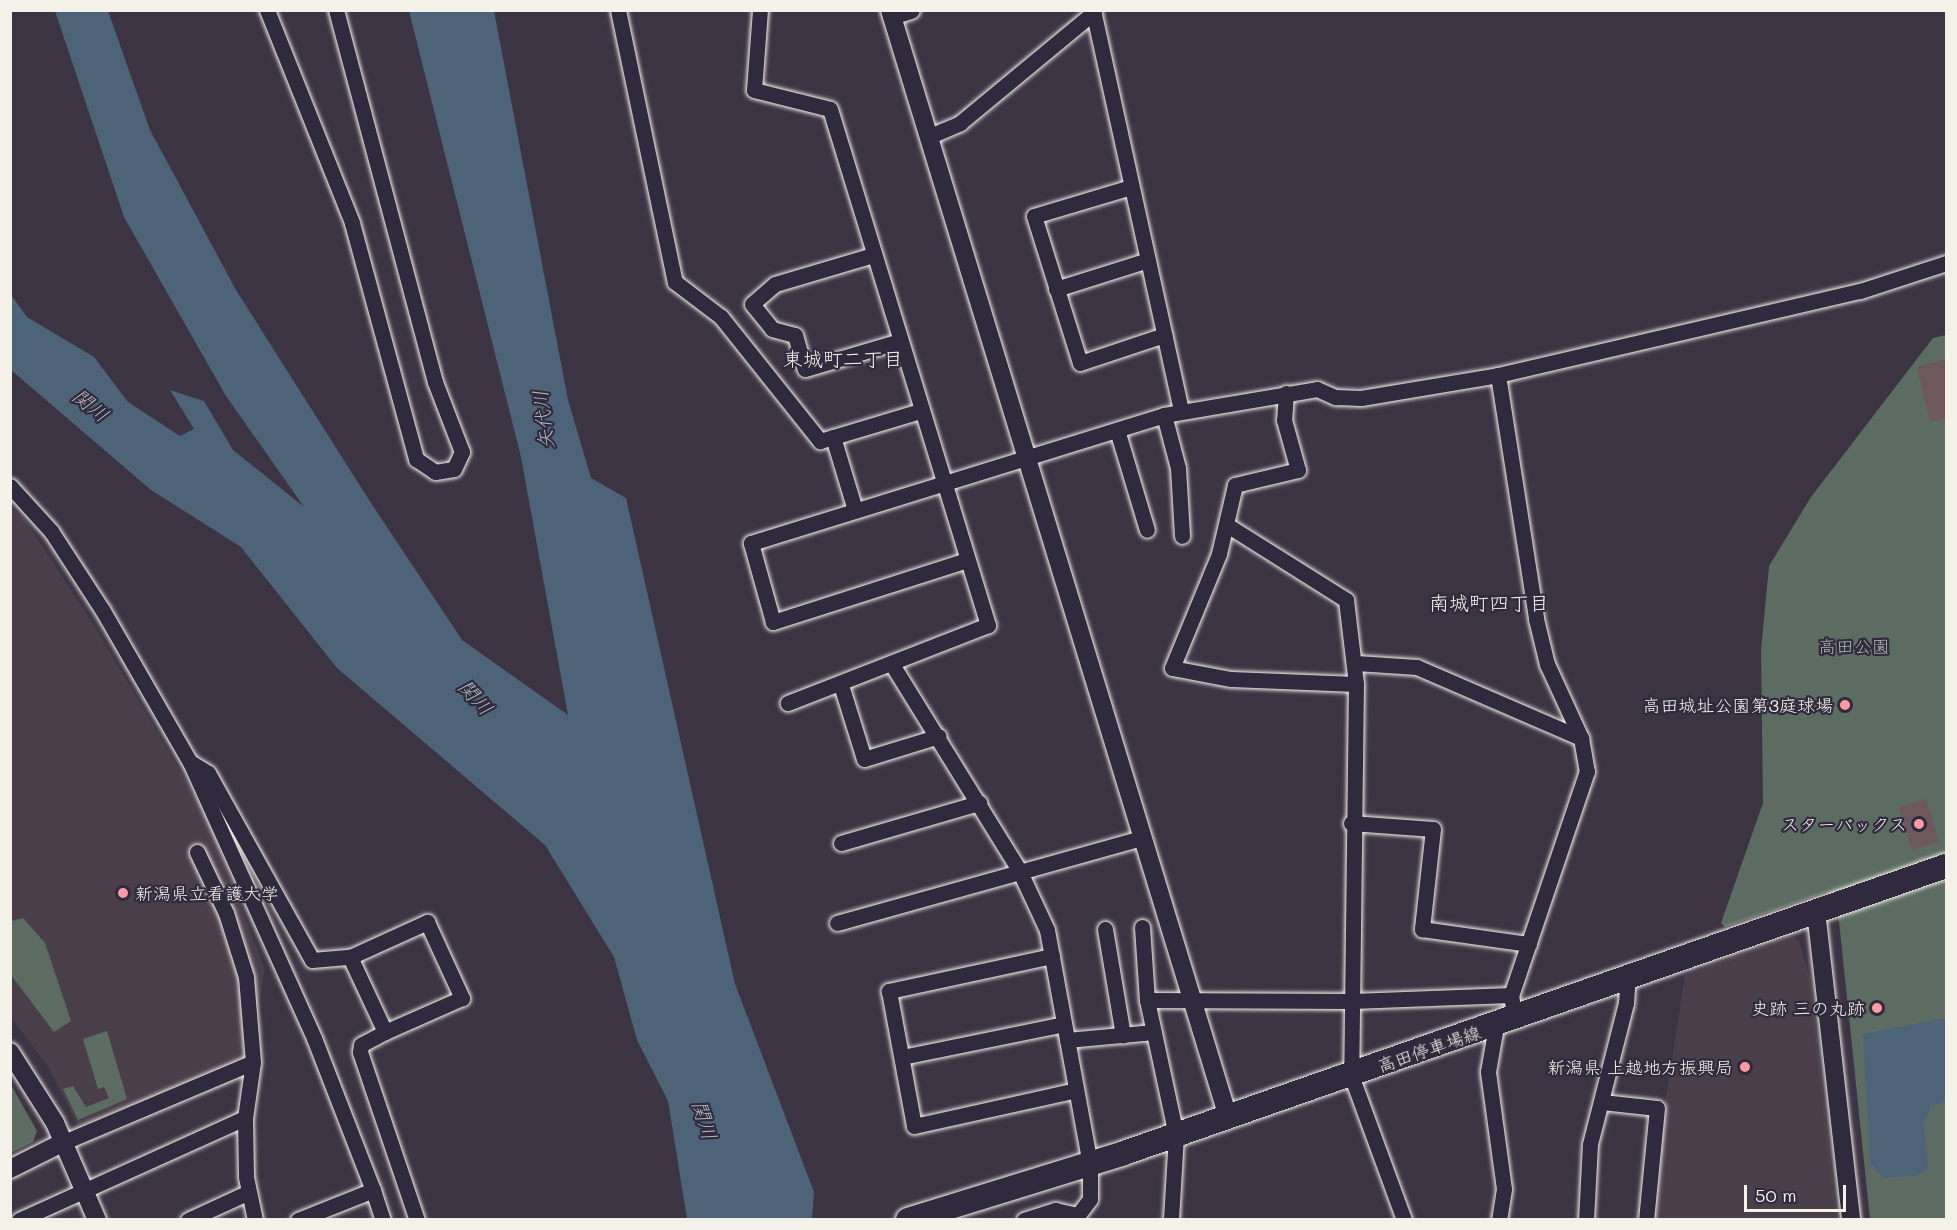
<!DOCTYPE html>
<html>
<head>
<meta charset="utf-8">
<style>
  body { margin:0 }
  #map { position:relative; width:1957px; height:1230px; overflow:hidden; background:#3c3343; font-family:Mali,"Klee One",sans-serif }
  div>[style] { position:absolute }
  .built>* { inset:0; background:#4b3e4b }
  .green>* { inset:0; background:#5c6c63 }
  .water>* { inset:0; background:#4d6378 }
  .building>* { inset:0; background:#6e575d }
  .roads { filter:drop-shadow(0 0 2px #f4f1e8) drop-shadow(0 0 2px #f4f1e8) }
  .minor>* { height:15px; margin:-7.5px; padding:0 7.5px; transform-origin:7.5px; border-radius:7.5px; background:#2f2a3d }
  .tertiary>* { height:18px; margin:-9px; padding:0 9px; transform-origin:9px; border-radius:9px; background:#2f2a3d }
  .primary>* { height:24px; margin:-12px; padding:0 12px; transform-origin:12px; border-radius:12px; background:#2f2a3d }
  .dots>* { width:16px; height:16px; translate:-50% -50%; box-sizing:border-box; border:3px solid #2f2a3d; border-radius:50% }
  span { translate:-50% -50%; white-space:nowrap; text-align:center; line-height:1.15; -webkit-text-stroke:4.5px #2f2a3d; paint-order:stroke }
  .park-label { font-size:18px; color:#b0b5ac }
  .poi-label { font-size:18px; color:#f4f1e8 }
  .right { translate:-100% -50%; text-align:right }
  .left { translate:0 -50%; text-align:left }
  .street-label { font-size:18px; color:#f4f1e8 }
  .neighbourhood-label { font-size:20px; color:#f4f1e8 }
  .water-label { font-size:20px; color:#b1b8bb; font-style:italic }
  .frame { position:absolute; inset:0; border:12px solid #f4f1e8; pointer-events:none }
  .scale { position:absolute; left:1744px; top:1185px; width:102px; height:27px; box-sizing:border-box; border:3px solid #f4f1e8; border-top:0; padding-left:8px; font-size:18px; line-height:21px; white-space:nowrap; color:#f4f1e8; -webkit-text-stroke:4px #2f2a3d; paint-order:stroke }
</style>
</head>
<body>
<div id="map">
  <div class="built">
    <div style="clip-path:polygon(10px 507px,26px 521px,95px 627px,207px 817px,265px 969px,249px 1059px,78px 1126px,49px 1068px,11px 1017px)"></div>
    <div style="clip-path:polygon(1791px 936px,1799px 941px,1810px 978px,1837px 1219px,1651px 1220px,1657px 1156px,1685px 975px)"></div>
  </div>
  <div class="green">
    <div style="clip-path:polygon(1946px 335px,1946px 1219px,1870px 1219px,1839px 921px,1827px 892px,1725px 927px,1721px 923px,1763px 803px,1761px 650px,1769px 566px,1811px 497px,1933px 338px)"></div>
    <div style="clip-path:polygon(23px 918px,45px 943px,71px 1021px,54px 1032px,11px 975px,11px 921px)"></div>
    <div style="clip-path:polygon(107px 1031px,127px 1099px,78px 1120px,63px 1089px,73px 1086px,86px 1107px,109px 1098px,104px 1087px,98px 1089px,83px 1039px)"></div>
    <div style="clip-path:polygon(10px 1083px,37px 1131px,33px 1142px,11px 1153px)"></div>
  </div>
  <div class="water">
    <div style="clip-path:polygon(55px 11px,108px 11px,150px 130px,236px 290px,371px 503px,462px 640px,568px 715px,521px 457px,409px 11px,494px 11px,568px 400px,591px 478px,626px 498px,735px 984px,814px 1192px,812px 1219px,687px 1219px,668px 1101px,637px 1040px,614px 957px,545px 845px,337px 668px,241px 547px,151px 490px,11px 370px,11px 295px,27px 317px,94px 357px,128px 402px,180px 436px,194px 429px,170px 390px,204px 401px,233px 450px,304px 507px,226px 396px,124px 217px)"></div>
    <div style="clip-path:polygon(1946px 1018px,1946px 1102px,1931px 1106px,1924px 1123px,1928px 1168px,1918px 1175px,1883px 1178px,1870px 1163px,1863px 1034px)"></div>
  </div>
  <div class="building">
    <div style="clip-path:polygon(1947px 359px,1947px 418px,1930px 422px,1917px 367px)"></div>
    <div style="clip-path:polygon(1926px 799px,1939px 842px,1912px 850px,1899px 807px)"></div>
  </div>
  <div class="roads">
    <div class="minor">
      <div style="left:267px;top:10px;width:229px;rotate:68.2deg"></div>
      <div style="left:352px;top:223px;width:245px;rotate:74.8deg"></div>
      <div style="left:416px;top:459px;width:23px;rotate:34deg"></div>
      <div style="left:435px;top:472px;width:19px;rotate:-9deg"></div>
      <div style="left:454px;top:469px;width:19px;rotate:-65deg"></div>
      <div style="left:462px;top:452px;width:75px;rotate:-111.1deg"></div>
      <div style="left:435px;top:382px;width:385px;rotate:-104.9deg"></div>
      <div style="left:618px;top:10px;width:278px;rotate:78.2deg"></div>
      <div style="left:675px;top:282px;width:58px;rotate:37.3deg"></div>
      <div style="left:721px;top:317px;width:159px;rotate:51.4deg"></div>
      <div style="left:820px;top:441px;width:104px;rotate:-16.7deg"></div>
      <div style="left:760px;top:10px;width:80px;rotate:94.3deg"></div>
      <div style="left:754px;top:90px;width:78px;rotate:14deg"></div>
      <div style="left:830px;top:109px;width:540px;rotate:72.98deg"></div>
      <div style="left:988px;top:625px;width:215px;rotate:158.7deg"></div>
      <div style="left:1093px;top:10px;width:411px;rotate:77.6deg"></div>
      <div style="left:930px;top:136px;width:33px;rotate:-23deg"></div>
      <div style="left:960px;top:123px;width:174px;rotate:-39.6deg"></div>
      <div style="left:1131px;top:187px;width:101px;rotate:163.4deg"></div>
      <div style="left:1034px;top:216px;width:154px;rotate:72.6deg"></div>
      <div style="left:1080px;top:363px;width:89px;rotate:-18.4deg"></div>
      <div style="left:873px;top:255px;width:102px;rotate:163.5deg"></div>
      <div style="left:775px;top:284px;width:30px;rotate:139deg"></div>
      <div style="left:752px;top:304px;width:32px;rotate:51deg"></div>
      <div style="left:772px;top:329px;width:24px;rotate:15deg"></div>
      <div style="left:795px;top:335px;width:35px;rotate:74deg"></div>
      <div style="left:805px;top:369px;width:99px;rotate:-16.4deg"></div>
      <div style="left:1056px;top:289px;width:96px;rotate:-17.5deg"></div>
      <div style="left:1498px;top:375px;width:247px;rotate:81.1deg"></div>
      <div style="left:1536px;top:619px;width:46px;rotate:76.3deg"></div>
      <div style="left:1547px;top:664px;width:81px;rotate:65.3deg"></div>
      <div style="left:1581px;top:738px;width:34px;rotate:80deg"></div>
      <div style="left:1587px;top:771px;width:237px;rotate:108.7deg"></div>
      <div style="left:1511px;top:995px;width:24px;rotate:81deg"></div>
      <div style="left:1286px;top:393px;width:27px;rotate:94deg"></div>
      <div style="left:1284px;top:420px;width:52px;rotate:74.4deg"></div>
      <div style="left:1298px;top:470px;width:65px;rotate:166.6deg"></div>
      <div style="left:1235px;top:485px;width:71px;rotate:103.1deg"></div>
      <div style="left:1219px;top:554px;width:123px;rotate:112.4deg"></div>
      <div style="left:1172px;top:668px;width:60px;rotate:10.6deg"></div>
      <div style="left:1231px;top:679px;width:125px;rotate:2.3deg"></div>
      <div style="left:1164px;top:415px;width:55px;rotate:75.2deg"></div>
      <div style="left:1178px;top:468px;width:68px;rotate:86.6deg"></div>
      <div style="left:1117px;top:430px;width:104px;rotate:73.3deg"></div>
      <div style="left:833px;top:437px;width:76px;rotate:73.2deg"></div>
      <div style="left:10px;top:486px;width:61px;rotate:47.7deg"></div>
      <div style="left:51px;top:531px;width:95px;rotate:57deg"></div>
      <div style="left:103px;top:611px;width:174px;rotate:60.1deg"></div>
      <div style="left:190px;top:762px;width:303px;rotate:65.8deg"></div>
      <div style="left:314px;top:1038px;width:163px;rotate:68.8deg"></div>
      <div style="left:1227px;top:525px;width:141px;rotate:32.2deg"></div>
      <div style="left:1346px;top:600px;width:85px;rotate:83.2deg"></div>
      <div style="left:1356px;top:684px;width:391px;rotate:90.7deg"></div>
      <div style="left:1351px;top:1075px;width:154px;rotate:69.9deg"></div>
      <div style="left:967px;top:560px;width:204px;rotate:162.3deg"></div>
      <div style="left:773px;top:622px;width:82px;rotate:-105.6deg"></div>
      <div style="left:751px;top:543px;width:432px;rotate:-17.2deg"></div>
      <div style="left:1164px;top:415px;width:155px;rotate:-9.6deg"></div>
      <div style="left:1317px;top:389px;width:20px;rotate:24deg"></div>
      <div style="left:1335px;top:397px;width:26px;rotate:2deg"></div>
      <div style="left:1361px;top:398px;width:139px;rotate:-9.5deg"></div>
      <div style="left:1498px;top:375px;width:372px;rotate:-13.1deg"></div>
      <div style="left:1860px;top:291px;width:90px;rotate:-18deg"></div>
      <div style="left:1356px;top:663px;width:61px;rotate:3.8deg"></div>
      <div style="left:1417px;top:667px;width:179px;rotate:23.4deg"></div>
      <div style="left:893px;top:666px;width:242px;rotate:58.3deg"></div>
      <div style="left:1020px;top:872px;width:64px;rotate:65deg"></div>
      <div style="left:1047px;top:930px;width:238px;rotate:79.6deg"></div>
      <div style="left:1090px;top:1164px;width:35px;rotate:90deg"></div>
      <div style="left:1090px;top:1199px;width:26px;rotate:127deg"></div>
      <div style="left:841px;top:685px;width:77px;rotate:72.7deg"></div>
      <div style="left:864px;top:759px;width:78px;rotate:-17deg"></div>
      <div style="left:190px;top:762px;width:21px;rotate:31deg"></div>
      <div style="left:208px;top:773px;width:214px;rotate:60.9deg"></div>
      <div style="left:312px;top:960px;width:38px;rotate:-5deg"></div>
      <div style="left:350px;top:957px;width:85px;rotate:-24.4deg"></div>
      <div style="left:427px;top:922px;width:84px;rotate:65.3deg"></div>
      <div style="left:462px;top:998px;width:84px;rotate:156.2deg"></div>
      <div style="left:385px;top:1032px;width:83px;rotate:-115deg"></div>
      <div style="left:1351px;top:823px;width:82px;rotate:4.2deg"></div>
      <div style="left:1433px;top:829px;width:101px;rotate:96.3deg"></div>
      <div style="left:1422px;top:929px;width:108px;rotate:8deg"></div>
      <div style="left:841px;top:843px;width:144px;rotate:-16.2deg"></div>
      <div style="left:197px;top:852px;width:68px;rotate:64.6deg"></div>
      <div style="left:226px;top:913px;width:67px;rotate:72.6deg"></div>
      <div style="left:246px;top:977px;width:85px;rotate:85.3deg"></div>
      <div style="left:253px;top:1062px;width:57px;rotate:98.1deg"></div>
      <div style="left:245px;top:1118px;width:59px;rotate:89deg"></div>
      <div style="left:246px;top:1177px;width:44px;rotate:78.2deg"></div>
      <div style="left:837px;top:923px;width:316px;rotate:-15.6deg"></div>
      <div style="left:1142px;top:927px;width:73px;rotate:86.1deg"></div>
      <div style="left:1147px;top:1000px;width:138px;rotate:77.9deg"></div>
      <div style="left:1176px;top:1135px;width:85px;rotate:93.4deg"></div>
      <div style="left:1105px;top:929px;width:108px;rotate:80.4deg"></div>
      <div style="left:1052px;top:956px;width:167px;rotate:167.9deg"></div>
      <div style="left:889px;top:991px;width:137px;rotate:79.5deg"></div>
      <div style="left:914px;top:1126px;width:166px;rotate:-12.5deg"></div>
      <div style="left:1147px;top:1000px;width:205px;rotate:0.3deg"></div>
      <div style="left:1352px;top:1001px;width:159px;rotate:-2.2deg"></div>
      <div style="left:1496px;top:1026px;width:47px;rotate:99.9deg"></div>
      <div style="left:1488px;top:1072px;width:118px;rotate:82.2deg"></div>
      <div style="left:1504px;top:1189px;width:31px;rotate:99deg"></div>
      <div style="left:385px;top:1032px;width:27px;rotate:152deg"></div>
      <div style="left:361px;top:1045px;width:7px;rotate:98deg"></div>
      <div style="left:360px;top:1052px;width:177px;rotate:71.3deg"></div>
      <div style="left:1067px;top:1040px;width:87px;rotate:-5.3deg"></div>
      <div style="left:902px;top:1057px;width:165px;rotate:-11.5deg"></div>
      <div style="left:1602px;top:1102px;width:55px;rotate:6.2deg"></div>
      <div style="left:1657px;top:1108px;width:113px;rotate:95.6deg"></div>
      <div style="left:64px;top:1142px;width:205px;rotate:-22.9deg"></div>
      <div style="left:19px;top:1220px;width:248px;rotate:-24.3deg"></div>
      <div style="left:188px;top:1220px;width:65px;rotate:-24.6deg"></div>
      <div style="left:298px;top:1220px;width:81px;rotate:-21.8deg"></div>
      <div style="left:373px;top:1190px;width:32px;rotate:72deg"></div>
      <div style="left:1024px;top:1220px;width:33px;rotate:-18deg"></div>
      <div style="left:1055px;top:1210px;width:23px;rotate:13deg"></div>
      <div style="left:1586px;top:1220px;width:76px;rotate:-87deg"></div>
      <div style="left:1590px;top:1144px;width:146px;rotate:-75.7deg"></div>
      <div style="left:1626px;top:1003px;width:26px;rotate:-86deg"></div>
    </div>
    <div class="tertiary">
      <div style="left:890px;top:10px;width:1157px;rotate:73.02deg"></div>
      <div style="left:892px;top:16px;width:20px;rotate:-18deg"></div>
      <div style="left:1816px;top:911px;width:311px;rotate:83.5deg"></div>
      <div style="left:10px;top:1052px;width:84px;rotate:57.6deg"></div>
      <div style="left:55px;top:1123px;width:106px;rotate:66.6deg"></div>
      <div style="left:10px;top:1169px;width:60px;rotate:-26.6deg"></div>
    </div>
    <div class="primary">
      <div style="left:908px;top:1220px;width:226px;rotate:-17.2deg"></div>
      <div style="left:1124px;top:1153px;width:871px;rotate:-19.25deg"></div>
    </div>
  </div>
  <div class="dots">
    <div style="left:1845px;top:705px;background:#ff9aa2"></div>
    <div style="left:1919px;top:824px;background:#ff9aa2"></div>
    <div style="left:123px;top:893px;background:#ff9aa2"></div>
    <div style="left:1877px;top:1008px;background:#ff9aa2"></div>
    <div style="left:1745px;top:1067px;background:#ff9aa2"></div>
  </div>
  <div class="park-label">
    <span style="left:1854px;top:646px">高田公園</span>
  </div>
  <div class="poi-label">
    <span class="right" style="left:1833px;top:705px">高田城址公園第3庭球場</span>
    <span class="right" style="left:1907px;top:824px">スターバックス</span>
    <span class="left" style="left:135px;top:893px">新潟県立看護大学</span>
    <span class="right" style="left:1865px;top:1008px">史跡 三の丸跡</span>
    <span class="right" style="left:1733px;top:1067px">新潟県 上越地方振興局</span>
  </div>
  <div class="street-label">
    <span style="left:1429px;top:1049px;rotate:-19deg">高田停車場線</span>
  </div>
  <div class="neighbourhood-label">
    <span style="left:843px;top:358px">東城町二丁目</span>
    <span style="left:1489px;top:602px">南城町四丁目</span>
  </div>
  <div class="water-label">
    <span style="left:91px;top:405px;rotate:39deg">関川</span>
    <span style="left:543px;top:420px;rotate:-97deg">矢代川</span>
    <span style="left:476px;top:697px;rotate:48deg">関川</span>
    <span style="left:705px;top:1120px;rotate:73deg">関川</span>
  </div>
  <div class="frame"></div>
  <div class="scale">50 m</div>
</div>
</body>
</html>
